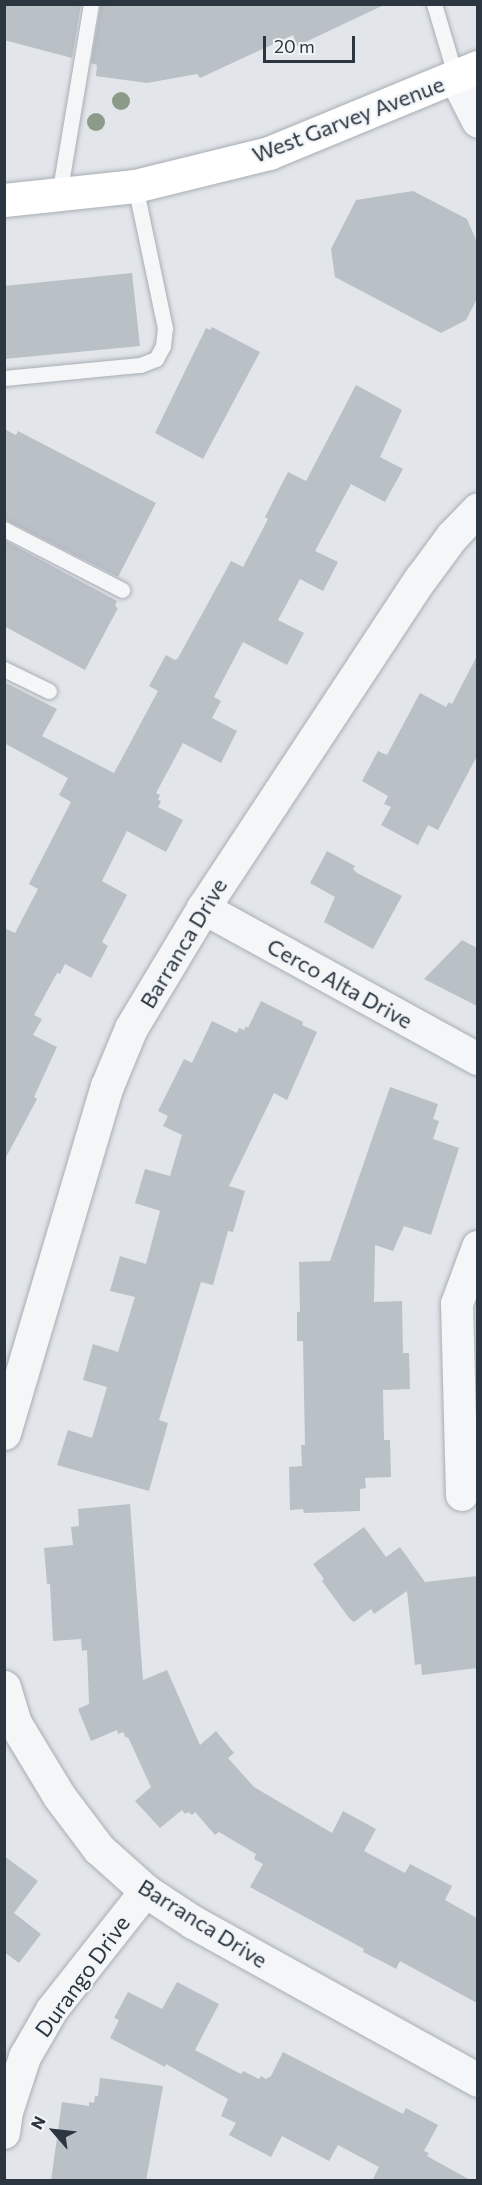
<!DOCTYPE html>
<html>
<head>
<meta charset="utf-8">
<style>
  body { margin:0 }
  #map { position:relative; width:482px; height:2185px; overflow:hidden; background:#e2e6ea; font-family:Commissioner,sans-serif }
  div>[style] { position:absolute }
  .building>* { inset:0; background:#b9c0c6 }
  .roads { filter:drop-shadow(0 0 2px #a7aeb4) drop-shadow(0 0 2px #a7aeb4) }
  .service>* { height:15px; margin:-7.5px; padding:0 7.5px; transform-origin:7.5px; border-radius:7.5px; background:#f5f6f8 }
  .minor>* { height:32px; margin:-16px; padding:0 16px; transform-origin:16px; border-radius:16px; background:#f5f6f8 }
  .tertiary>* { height:33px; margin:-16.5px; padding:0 16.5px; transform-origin:16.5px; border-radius:16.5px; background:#f5f6f8 }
  .primary>* { height:33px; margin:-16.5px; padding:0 16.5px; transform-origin:16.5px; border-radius:16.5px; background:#fff }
  .trees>* { width:18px; height:18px; margin:-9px; border-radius:50%; background:#8c9a89 }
  span { translate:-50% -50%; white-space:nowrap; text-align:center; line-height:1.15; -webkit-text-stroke:4.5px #f2f5f7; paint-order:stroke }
  .street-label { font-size:22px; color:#2b3641 }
  .frame { position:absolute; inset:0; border:6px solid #2b3641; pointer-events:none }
  .north { position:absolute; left:24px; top:2101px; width:60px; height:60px; -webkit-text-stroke:4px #f2f5f7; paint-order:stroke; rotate:298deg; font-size:16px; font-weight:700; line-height:24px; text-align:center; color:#2b3641 }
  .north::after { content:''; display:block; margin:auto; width:21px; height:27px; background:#2b3641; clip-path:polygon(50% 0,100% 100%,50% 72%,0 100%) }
  .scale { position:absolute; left:263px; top:36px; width:92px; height:27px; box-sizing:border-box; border:3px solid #2b3641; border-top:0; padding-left:8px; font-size:18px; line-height:21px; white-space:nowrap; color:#2b3641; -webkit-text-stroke:4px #f2f5f7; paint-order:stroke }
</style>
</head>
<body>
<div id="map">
  <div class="building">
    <div style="clip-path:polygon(4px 4px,81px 4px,72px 58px,4px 40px)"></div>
    <div style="clip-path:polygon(101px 4px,386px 4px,297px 46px,293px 35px,200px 78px,197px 74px,147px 83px,96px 76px,97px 65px,91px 63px)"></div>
    <div style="clip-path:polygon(413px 191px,467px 219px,477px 242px,477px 299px,466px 320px,441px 333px,335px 277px,331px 249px,356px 200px)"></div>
    <div style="clip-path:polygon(132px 273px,140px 346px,4px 359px,4px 286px)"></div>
    <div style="clip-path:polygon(212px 327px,260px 352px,203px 459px,155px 433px,206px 328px,210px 330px)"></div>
    <div style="clip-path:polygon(356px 385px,402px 410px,380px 457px,403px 469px,385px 502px,351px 484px,315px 551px,338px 562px,323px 591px,300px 579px,278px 620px,304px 633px,287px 665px,243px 642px,214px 697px,221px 701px,212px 718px,237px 731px,221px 763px,183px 743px,156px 793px,160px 795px,158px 800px,161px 801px,158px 807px,183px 820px,166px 852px,127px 831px,102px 881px,127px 895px,102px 942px,108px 946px,91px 978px,65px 964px,60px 974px,57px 973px,34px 1015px,42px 1019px,33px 1035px,57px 1047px,34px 1097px,37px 1099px,4px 1161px,4px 928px,15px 933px,38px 889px,29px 884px,71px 802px,59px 795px,68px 778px,4px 743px,4px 682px,57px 709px,42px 736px,114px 773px,158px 691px,149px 686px,166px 655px,175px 660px,178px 658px,231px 561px,243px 567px,268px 519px,265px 517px,288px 472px,306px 481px)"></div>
    <div style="clip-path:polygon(4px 429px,16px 435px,18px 431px,156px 503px,118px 577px,4px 519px)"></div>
    <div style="clip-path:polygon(4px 540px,117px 601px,115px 606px,118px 608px,85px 670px,4px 626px)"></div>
    <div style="clip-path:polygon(477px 656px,477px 756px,438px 830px,428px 825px,418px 845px,381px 825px,391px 807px,384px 804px,388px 796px,362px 781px,378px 751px,387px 755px,420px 693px,446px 707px,449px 702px,452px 704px)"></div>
    <div style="clip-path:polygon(327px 851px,355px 866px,353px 869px,357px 873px,402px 896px,373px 949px,324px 922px,335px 897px,310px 883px)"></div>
    <div style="clip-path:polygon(462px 940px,477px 948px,477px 1006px,424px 979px)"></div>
    <div style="clip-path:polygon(261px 1001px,303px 1022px,302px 1025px,317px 1032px,287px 1100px,274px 1093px,229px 1186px,245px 1191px,233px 1232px,228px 1231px,213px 1285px,201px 1282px,159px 1420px,168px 1423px,149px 1491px,57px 1465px,68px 1430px,92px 1438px,107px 1387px,83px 1380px,93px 1344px,118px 1352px,135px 1297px,110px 1291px,120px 1256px,146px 1264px,160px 1211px,135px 1203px,145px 1169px,170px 1176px,182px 1135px,163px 1126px,168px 1116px,158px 1111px,184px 1059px,192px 1063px,212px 1021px,237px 1033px,239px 1028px,244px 1030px,246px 1026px,248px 1028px)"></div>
    <div style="clip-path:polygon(390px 1087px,438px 1104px,433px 1119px,439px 1121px,433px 1139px,459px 1148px,431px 1235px,404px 1226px,393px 1251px,375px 1245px,374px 1302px,402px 1301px,403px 1353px,409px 1353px,410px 1389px,383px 1390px,384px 1440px,390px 1440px,391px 1477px,365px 1478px,366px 1488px,360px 1489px,360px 1511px,304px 1513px,303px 1509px,290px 1510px,289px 1467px,302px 1466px,301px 1445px,305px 1445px,303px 1341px,297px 1341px,297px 1312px,300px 1312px,299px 1262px,330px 1261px)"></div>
    <div style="clip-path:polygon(130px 1504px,143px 1680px,167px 1670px,200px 1745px,216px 1731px,234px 1753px,228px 1758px,254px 1787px,332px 1833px,343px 1811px,376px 1829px,364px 1851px,405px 1873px,410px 1864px,452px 1886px,445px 1900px,477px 1918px,477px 2003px,400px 1961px,396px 1969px,387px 1964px,363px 1952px,364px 1949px,250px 1887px,263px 1864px,254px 1859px,256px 1854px,219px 1832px,215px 1835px,195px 1812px,192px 1815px,188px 1812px,185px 1814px,182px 1810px,160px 1828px,135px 1801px,151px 1787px,128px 1737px,126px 1738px,123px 1732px,118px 1734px,117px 1730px,91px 1741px,78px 1709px,89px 1704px,87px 1650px,82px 1651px,81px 1639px,53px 1641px,50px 1584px,47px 1584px,44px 1548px,73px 1545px,71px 1527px,79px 1526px,78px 1509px)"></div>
    <div style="clip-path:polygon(364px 1527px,386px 1557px,400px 1547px,425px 1582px,477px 1576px,477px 1668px,422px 1675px,421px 1664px,415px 1665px,407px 1591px,374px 1614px,371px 1609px,354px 1622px,349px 1618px,322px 1581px,324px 1579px,313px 1564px)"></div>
    <div style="clip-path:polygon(4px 1856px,38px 1881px,14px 1913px,41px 1934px,19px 1963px,4px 1952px)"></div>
    <div style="clip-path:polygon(177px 1982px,219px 2004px,195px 2050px,241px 2074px,243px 2071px,259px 2079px,261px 2076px,266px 2079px,271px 2076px,283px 2052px,403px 2114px,406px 2108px,438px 2125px,424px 2151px,429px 2153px,427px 2156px,472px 2181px,372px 2181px,379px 2167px,338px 2145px,329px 2161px,282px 2136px,271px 2157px,229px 2135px,236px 2123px,221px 2116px,228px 2099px,166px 2064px,165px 2067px,110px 2038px,119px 2020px,114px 2018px,128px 1992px,162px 2009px)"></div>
    <div style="clip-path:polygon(100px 2078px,163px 2086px,146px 2181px,51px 2181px,62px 2102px,89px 2106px,89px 2102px,94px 2103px,95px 2096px,98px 2096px)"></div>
  </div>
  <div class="roads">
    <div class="service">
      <div style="left:434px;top:4px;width:77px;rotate:73.4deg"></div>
      <div style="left:59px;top:195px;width:194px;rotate:-80.5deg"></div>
      <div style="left:4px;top:378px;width:137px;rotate:-5.5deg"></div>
      <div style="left:140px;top:365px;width:17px;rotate:-21deg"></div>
      <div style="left:156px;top:359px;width:15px;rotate:-62deg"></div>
      <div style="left:163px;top:346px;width:18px;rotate:-84deg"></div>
      <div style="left:165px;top:328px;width:145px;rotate:-101.9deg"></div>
      <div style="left:4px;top:529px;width:133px;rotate:27.3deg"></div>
      <div style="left:4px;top:669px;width:50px;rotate:26.1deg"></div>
    </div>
    <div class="minor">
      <div style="left:203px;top:908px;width:314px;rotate:28.8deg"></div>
      <div style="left:462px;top:1495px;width:191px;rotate:-91.5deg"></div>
      <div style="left:457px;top:1304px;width:61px;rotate:-69.8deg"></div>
      <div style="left:4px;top:2133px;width:21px;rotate:-82deg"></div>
      <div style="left:7px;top:2112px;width:58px;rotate:-71.9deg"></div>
      <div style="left:25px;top:2057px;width:54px;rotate:-60.1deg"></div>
      <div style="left:52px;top:2010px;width:152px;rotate:-51.7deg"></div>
    </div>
    <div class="tertiary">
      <div style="left:456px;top:78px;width:48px;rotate:62.9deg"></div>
      <div style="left:4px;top:1433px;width:362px;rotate:-73.5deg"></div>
      <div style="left:107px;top:1086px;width:63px;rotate:-67.5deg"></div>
      <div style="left:131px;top:1028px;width:140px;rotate:-59deg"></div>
      <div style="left:203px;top:908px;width:396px;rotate:-56.6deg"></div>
      <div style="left:421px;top:578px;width:52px;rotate:-53.6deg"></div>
      <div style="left:452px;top:536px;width:37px;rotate:-46deg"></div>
      <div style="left:4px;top:1687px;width:38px;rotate:73deg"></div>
      <div style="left:15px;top:1723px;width:85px;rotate:58.9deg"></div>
      <div style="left:59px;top:1796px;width:66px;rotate:53deg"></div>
      <div style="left:99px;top:1849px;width:63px;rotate:41.8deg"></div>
      <div style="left:146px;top:1891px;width:56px;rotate:33.4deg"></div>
      <div style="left:193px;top:1922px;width:326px;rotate:29deg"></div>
    </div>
    <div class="primary">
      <div style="left:4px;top:200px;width:132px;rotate:-6.1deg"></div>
      <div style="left:135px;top:186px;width:138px;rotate:-13.8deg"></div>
      <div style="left:269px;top:153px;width:226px;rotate:-22.4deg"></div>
    </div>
  </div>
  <div class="trees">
    <div style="left:121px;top:101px"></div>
    <div style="left:96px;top:122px"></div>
  </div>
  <div class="street-label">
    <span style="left:348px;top:119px;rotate:-21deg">West Garvey Avenue</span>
    <span style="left:183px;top:943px;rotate:-59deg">Barranca Drive</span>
    <span style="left:340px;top:983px;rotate:29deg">Cerco Alta Drive</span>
    <span style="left:203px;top:1923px;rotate:32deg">Barranca Drive</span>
    <span style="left:82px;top:1976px;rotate:-54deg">Durango Drive</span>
  </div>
  <div class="frame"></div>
  <div class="north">N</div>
  <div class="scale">20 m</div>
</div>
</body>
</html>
